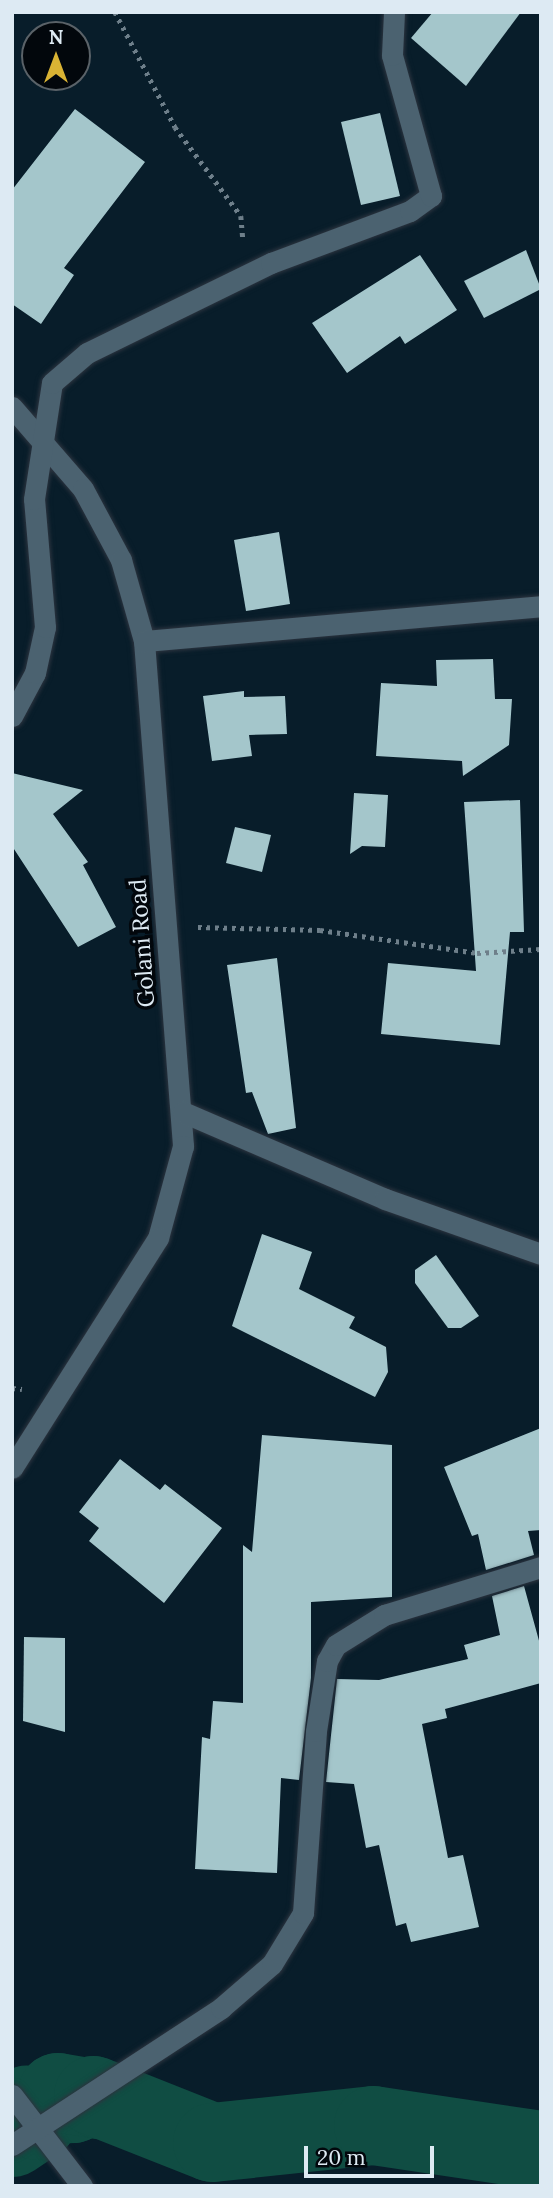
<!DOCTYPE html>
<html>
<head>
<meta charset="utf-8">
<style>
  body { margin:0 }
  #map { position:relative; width:553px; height:2198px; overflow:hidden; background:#081d2a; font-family:Lora,serif }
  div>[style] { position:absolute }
  .river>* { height:79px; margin:-39.5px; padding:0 39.5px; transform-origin:39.5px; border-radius:39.5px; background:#104d43 }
  .building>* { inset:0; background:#a4c6cb }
  .path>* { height:4.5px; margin-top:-2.25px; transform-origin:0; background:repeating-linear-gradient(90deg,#6e7f8a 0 3.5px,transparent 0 8.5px) }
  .roads { filter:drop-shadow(0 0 2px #2c343f) drop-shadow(0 0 2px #2c343f) }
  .minor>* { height:21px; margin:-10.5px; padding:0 10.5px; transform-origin:10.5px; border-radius:10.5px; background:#4b6270 }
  span { translate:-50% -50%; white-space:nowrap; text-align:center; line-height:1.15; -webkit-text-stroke:7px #02070c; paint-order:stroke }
  .street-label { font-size:23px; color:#ddeaf3 }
  .frame { position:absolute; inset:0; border:14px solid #ddeaf3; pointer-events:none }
  .north { position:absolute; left:21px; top:21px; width:70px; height:70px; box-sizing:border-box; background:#02070c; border:2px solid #5a6268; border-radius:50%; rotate:0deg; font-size:19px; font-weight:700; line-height:28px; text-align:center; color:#ddeaf3 }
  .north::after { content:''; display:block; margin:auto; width:24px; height:32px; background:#d9b334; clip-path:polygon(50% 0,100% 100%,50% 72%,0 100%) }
  .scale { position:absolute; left:304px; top:2146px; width:130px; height:32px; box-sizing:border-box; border:4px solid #ddeaf3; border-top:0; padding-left:9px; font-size:21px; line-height:24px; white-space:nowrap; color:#ddeaf3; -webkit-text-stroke:5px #02070c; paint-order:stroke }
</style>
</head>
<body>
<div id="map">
  <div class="river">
    <div style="left:12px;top:2137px;width:30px;rotate:-34deg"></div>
    <div style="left:37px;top:2120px;width:19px;rotate:-126deg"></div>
    <div style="left:26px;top:2105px;width:47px;rotate:-2.4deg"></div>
    <div style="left:73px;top:2103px;width:19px;rotate:-145deg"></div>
    <div style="left:57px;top:2092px;width:43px;rotate:9.5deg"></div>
    <div style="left:99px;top:2099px;width:7px;rotate:-146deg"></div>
    <div style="left:93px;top:2095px;width:128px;rotate:21.6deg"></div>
    <div style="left:212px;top:2142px;width:162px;rotate:-6deg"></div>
    <div style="left:373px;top:2125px;width:170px;rotate:8.5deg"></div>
  </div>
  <div class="building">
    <div style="clip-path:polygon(433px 12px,521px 12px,466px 86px,411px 38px)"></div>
    <div style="clip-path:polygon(75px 109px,145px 162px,64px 268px,74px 275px,41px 324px,12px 304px,12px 190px)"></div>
    <div style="clip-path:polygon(380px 113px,400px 196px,361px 205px,341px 122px)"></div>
    <div style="clip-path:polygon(526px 250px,541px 289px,484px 318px,464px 281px)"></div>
    <div style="clip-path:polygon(420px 255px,457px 310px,405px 344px,400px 336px,347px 373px,312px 323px)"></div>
    <div style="clip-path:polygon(279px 532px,290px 604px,246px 611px,234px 540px)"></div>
    <div style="clip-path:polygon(493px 659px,495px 699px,512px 699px,509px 745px,463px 776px,462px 761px,376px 756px,381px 683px,437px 686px,436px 660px)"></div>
    <div style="clip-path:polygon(244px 691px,244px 697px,285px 696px,287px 734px,249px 735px,252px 756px,212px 761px,203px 696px)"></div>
    <div style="clip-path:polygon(12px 773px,83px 790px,53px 814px,88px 862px,83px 865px,116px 927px,78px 947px,12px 846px)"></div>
    <div style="clip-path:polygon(354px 793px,388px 795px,385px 847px,362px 846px,350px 854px)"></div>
    <div style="clip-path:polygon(520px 800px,524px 932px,510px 932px,500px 1045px,381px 1034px,388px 963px,476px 971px,464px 802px)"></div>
    <div style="clip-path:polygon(235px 827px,271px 835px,262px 872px,226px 863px)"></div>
    <div style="clip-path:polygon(277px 958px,296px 1128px,268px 1134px,252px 1092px,246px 1093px,227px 965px)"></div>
    <div style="clip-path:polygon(262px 1234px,312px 1252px,299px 1289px,355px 1317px,349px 1328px,386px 1347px,388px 1372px,375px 1397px,232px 1326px)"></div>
    <div style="clip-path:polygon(436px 1255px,479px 1316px,461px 1328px,448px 1328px,415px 1283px,415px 1270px)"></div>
    <div style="clip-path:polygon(541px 1428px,541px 1530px,528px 1531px,534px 1555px,486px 1570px,478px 1534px,472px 1536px,444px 1467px)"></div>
    <div style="clip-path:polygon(262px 1435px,392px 1445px,392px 1597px,311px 1602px,311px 1678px,299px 1780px,281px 1778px,277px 1873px,195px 1869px,202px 1737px,210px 1739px,213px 1701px,243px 1703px,243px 1545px,252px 1552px)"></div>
    <div style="clip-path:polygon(120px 1459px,160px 1490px,165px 1484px,222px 1528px,164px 1603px,89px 1541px,99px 1528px,79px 1512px)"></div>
    <div style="clip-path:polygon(524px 1586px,541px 1648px,541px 1683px,445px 1709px,447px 1718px,422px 1724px,448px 1858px,463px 1855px,479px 1927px,411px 1942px,406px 1923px,396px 1926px,379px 1845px,366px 1848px,354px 1784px,326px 1782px,337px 1679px,379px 1680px,468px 1659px,464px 1645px,500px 1635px,492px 1596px)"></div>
    <div style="clip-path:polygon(24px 1637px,65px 1638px,65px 1732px,23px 1721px)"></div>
  </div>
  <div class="path">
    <div style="left:115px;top:12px;width:130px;rotate:62.4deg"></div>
    <div style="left:175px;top:127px;width:111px;rotate:53.4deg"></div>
    <div style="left:241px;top:216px;width:24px;rotate:85deg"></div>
    <div style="left:198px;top:927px;width:122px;rotate:1.4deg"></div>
    <div style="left:320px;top:930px;width:159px;rotate:8.3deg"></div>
    <div style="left:477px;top:953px;width:64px;rotate:-3.6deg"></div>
    <div style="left:12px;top:1388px;width:10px;rotate:6deg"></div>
  </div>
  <div class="roads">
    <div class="minor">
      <div style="left:12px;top:407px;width:108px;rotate:49.1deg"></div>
      <div style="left:83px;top:489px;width:81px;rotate:61.8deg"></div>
      <div style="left:121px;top:560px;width:84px;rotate:74.1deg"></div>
      <div style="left:144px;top:641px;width:507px;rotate:85.58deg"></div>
      <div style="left:183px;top:1146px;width:95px;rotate:105.2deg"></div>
      <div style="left:158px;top:1238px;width:272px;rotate:122.4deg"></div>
      <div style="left:144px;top:641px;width:399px;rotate:-5deg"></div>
      <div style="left:12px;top:716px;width:49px;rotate:-61.9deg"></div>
      <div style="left:35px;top:673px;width:47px;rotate:-77.7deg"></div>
      <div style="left:45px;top:627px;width:128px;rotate:-94.9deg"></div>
      <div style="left:34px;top:499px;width:117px;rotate:-81.2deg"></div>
      <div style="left:52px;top:383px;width:46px;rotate:-40.6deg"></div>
      <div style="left:87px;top:353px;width:205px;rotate:-26.1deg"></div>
      <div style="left:271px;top:263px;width:148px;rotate:-20.5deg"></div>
      <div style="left:410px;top:211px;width:26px;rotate:-36deg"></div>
      <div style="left:431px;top:196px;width:146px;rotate:-105.5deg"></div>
      <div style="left:392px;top:55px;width:43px;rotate:-87.3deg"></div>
      <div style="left:183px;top:1112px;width:220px;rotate:23.3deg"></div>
      <div style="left:385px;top:1199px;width:165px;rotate:19.4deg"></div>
      <div style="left:12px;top:2095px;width:115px;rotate:52.4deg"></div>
      <div style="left:12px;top:2145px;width:250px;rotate:-33.2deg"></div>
      <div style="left:221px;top:2008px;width:67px;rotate:-40.8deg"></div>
      <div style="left:272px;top:1964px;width:60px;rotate:-58.7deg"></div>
      <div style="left:303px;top:1913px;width:182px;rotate:-85.9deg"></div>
      <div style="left:316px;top:1731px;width:71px;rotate:-81.1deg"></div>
      <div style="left:327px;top:1661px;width:18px;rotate:-61deg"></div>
      <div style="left:336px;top:1645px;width:57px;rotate:-32deg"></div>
      <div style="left:384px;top:1615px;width:164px;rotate:-17deg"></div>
    </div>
  </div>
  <div class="street-label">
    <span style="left:142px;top:943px;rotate:-94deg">Golani Road</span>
  </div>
  <div class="frame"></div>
  <div class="north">N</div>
  <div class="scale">20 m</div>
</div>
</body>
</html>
